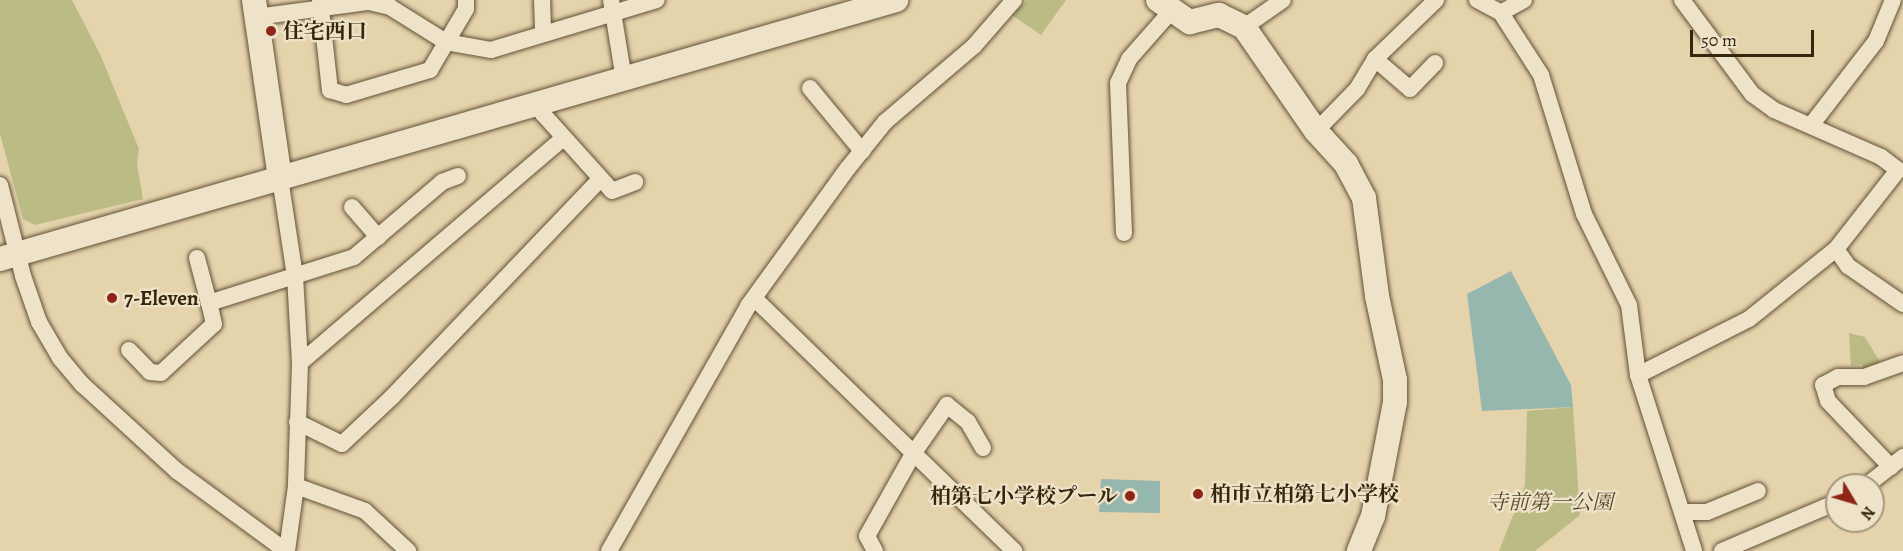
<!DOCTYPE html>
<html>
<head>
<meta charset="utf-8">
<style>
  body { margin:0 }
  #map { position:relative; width:1903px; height:551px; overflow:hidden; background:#e5d3ac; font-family:Alegreya,"Noto Serif JP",serif }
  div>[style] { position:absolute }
  .green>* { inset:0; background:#bbbb85 }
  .water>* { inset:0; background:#96b7ae }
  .roads { filter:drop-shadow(0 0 2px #625136) drop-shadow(0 0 2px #625136) }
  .street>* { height:16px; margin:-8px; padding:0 8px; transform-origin:8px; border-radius:8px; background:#eee2c9 }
  .secondary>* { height:24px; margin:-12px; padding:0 12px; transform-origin:12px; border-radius:12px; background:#eee2c9 }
  .dots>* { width:16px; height:16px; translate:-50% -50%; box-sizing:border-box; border:3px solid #eee2c9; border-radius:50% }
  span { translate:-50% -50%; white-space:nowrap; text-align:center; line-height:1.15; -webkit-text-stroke:4.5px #eee2c9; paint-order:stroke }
  .poi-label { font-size:21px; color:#37260e; font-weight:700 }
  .left { translate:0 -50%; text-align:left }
  .right { translate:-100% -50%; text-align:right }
  .park-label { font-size:21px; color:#584b2c; font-style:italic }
  .north { position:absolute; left:1825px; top:473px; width:60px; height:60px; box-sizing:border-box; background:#eee2c9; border:2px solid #a5977e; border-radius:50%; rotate:128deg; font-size:16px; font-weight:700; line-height:24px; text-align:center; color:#37260e }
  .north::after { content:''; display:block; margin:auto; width:21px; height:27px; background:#8f2418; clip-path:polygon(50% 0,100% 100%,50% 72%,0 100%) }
  .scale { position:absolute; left:1690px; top:30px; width:124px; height:27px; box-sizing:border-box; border:3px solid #37260e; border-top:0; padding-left:8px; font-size:18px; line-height:21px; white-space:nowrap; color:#37260e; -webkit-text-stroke:4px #eee2c9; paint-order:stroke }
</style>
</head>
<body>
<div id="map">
  <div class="green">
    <div style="clip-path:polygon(0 0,72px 0,100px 54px,139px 149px,137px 164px,143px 199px,35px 225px,23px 219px,0 134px)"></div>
    <div style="clip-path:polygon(1027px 0,1066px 0,1041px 35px,1012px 15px)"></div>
    <div style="clip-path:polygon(1849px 333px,1865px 337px,1883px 367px,1864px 371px,1862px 364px,1851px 366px)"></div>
    <div style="clip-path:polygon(1573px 407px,1580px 515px,1535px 551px,1499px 551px,1525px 485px,1527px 411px)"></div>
  </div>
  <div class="water">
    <div style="clip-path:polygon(1511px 271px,1571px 385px,1573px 407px,1482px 411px,1467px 294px)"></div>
    <div style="clip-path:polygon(1101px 479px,1160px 481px,1160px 513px,1099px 512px)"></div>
  </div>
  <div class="roads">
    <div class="street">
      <div style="left:320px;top:0;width:91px;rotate:83.7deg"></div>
      <div style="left:330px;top:90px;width:17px;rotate:17deg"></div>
      <div style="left:346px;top:95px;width:88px;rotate:-16.6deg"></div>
      <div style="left:430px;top:70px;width:71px;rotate:-59.5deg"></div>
      <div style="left:466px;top:9px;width:9px;rotate:-90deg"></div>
      <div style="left:542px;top:0;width:33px;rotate:88deg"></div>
      <div style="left:611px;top:0;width:80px;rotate:80.7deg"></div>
      <div style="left:1477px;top:0;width:27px;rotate:28deg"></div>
      <div style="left:1524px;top:0;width:26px;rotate:151deg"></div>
      <div style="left:1501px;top:13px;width:74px;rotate:57.2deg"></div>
      <div style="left:1541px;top:75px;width:145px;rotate:72.8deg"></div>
      <div style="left:1584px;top:214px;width:102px;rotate:63.7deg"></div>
      <div style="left:1629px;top:305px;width:71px;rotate:82.7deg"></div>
      <div style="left:1638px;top:375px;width:185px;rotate:72.3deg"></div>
      <div style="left:1682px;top:0;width:117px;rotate:53.3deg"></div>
      <div style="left:1752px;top:94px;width:27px;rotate:36deg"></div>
      <div style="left:1774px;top:110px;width:117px;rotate:23.7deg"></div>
      <div style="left:1881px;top:157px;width:21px;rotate:37deg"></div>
      <div style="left:1898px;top:170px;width:100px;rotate:128.1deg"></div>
      <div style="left:1836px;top:249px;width:21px;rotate:55deg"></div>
      <div style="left:1848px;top:266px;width:67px;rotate:34.6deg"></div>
      <div style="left:256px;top:17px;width:114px;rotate:-7.6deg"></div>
      <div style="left:369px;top:2px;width:22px;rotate:13deg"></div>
      <div style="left:390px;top:7px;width:66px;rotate:32deg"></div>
      <div style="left:446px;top:42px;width:46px;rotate:10.1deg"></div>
      <div style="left:491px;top:50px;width:173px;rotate:-16.8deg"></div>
      <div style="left:1244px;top:27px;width:47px;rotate:-34.7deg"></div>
      <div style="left:1375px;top:59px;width:46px;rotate:40.6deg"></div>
      <div style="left:1410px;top:89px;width:36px;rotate:-46deg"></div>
      <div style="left:810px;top:88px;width:82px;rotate:50.5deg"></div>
      <div style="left:540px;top:103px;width:11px;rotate:75deg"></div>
      <div style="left:543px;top:114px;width:103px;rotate:48.1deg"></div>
      <div style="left:612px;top:191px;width:25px;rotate:-21deg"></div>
      <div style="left:1812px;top:124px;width:105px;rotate:-52.4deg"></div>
      <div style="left:1876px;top:41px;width:44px;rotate:-67.5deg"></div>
      <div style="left:1316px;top:131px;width:59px;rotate:-45.7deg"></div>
      <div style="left:1357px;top:89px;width:35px;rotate:-59deg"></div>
      <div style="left:1375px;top:59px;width:85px;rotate:-44deg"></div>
      <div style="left:280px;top:178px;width:99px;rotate:81.3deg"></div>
      <div style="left:295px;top:276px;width:87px;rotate:86.7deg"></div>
      <div style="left:300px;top:363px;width:123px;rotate:91.9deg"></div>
      <div style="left:296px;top:486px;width:66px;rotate:97.9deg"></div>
      <div style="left:0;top:185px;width:94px;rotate:75.8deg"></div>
      <div style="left:23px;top:276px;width:49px;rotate:70.8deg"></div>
      <div style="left:39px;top:322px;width:42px;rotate:59.7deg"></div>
      <div style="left:60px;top:358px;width:35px;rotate:50deg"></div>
      <div style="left:83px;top:385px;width:127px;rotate:42.5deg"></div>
      <div style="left:177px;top:471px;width:135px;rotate:36.3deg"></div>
      <div style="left:352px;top:207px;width:40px;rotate:49deg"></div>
      <div style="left:1124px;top:233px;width:150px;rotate:-92.3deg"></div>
      <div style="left:1118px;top:83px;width:26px;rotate:-65deg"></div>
      <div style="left:1129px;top:59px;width:65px;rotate:-48.7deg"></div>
      <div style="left:197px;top:258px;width:47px;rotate:75.1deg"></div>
      <div style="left:754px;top:298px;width:363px;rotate:44.2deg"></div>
      <div style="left:129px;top:350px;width:30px;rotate:46deg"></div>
      <div style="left:150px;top:372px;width:11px;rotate:5deg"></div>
      <div style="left:161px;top:373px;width:72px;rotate:-42.8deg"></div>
      <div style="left:214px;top:324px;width:22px;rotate:-103deg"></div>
      <div style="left:209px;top:303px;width:152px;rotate:-17.6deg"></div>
      <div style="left:354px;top:257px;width:116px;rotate:-40.4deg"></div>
      <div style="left:442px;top:182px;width:17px;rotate:-21deg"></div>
      <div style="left:300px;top:363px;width:346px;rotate:-40.5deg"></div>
      <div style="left:1638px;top:375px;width:124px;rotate:-26.8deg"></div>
      <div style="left:1749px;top:319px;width:112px;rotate:-38.8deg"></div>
      <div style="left:297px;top:422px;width:50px;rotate:26.1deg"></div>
      <div style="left:342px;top:444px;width:69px;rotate:-43.2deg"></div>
      <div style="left:392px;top:397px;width:301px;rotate:-46.3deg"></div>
      <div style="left:1891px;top:467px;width:91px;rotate:-133.7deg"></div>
      <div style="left:1828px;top:401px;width:17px;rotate:-107deg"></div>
      <div style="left:1823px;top:385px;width:17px;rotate:-28deg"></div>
      <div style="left:1838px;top:377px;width:26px"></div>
      <div style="left:1864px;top:377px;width:41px;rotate:-19.7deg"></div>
      <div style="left:1867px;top:485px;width:46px;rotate:-37.9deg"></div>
      <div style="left:296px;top:486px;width:73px;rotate:19.9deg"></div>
      <div style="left:365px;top:511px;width:59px;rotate:42.9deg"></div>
      <div style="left:1684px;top:512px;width:23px"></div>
      <div style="left:1707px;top:512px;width:55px;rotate:-22.4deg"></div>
      <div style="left:609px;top:551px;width:282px;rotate:-60.4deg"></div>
      <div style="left:748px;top:306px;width:170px;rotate:-54.1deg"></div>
      <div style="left:848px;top:168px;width:59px;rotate:-51.2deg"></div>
      <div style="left:885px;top:122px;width:117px;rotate:-40.5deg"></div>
      <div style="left:974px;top:46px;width:61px;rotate:-49deg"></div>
      <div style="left:875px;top:551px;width:17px;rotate:-118deg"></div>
      <div style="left:867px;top:536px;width:94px;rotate:-60.7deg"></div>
      <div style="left:913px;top:454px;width:60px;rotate:-55.2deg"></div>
      <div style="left:947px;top:405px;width:27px;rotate:39deg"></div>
      <div style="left:968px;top:422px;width:30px;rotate:60deg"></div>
      <div style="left:1722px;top:551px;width:125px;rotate:-23.1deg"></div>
    </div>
    <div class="secondary">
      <div style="left:254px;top:0;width:180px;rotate:81.7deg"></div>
      <div style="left:1158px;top:0;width:39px;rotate:35deg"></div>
      <div style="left:1190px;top:22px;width:30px;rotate:-14deg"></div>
      <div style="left:1219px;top:15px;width:28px;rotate:26deg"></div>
      <div style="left:1244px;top:27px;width:126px;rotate:55.3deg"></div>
      <div style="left:1316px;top:131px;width:45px;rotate:47.7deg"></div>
      <div style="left:1346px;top:164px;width:38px;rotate:62deg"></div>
      <div style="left:1364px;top:198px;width:99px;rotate:82.4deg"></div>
      <div style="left:1377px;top:296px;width:86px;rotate:77.9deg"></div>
      <div style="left:1395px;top:380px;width:22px;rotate:90deg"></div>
      <div style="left:1395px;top:402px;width:116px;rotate:100.9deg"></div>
      <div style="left:1373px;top:516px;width:38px;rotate:112deg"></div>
      <div style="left:0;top:259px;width:933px;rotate:-16.12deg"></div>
    </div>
  </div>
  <div class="dots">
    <div style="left:271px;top:31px;background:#8f2418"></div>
    <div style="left:112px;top:298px;background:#8f2418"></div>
    <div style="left:1198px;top:494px;background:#8f2418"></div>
    <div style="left:1130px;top:496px;background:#8f2418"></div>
  </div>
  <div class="poi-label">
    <span class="left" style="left:283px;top:31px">住宅西口</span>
    <span class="left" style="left:124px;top:298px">7-Eleven</span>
    <span class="left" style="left:1210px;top:494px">柏市立柏第七小学校</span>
    <span class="right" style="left:1118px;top:496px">柏第七小学校プール</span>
  </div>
  <div class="park-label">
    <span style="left:1550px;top:502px">寺前第一公園</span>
  </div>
  <div class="north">N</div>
  <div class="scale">50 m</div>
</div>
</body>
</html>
